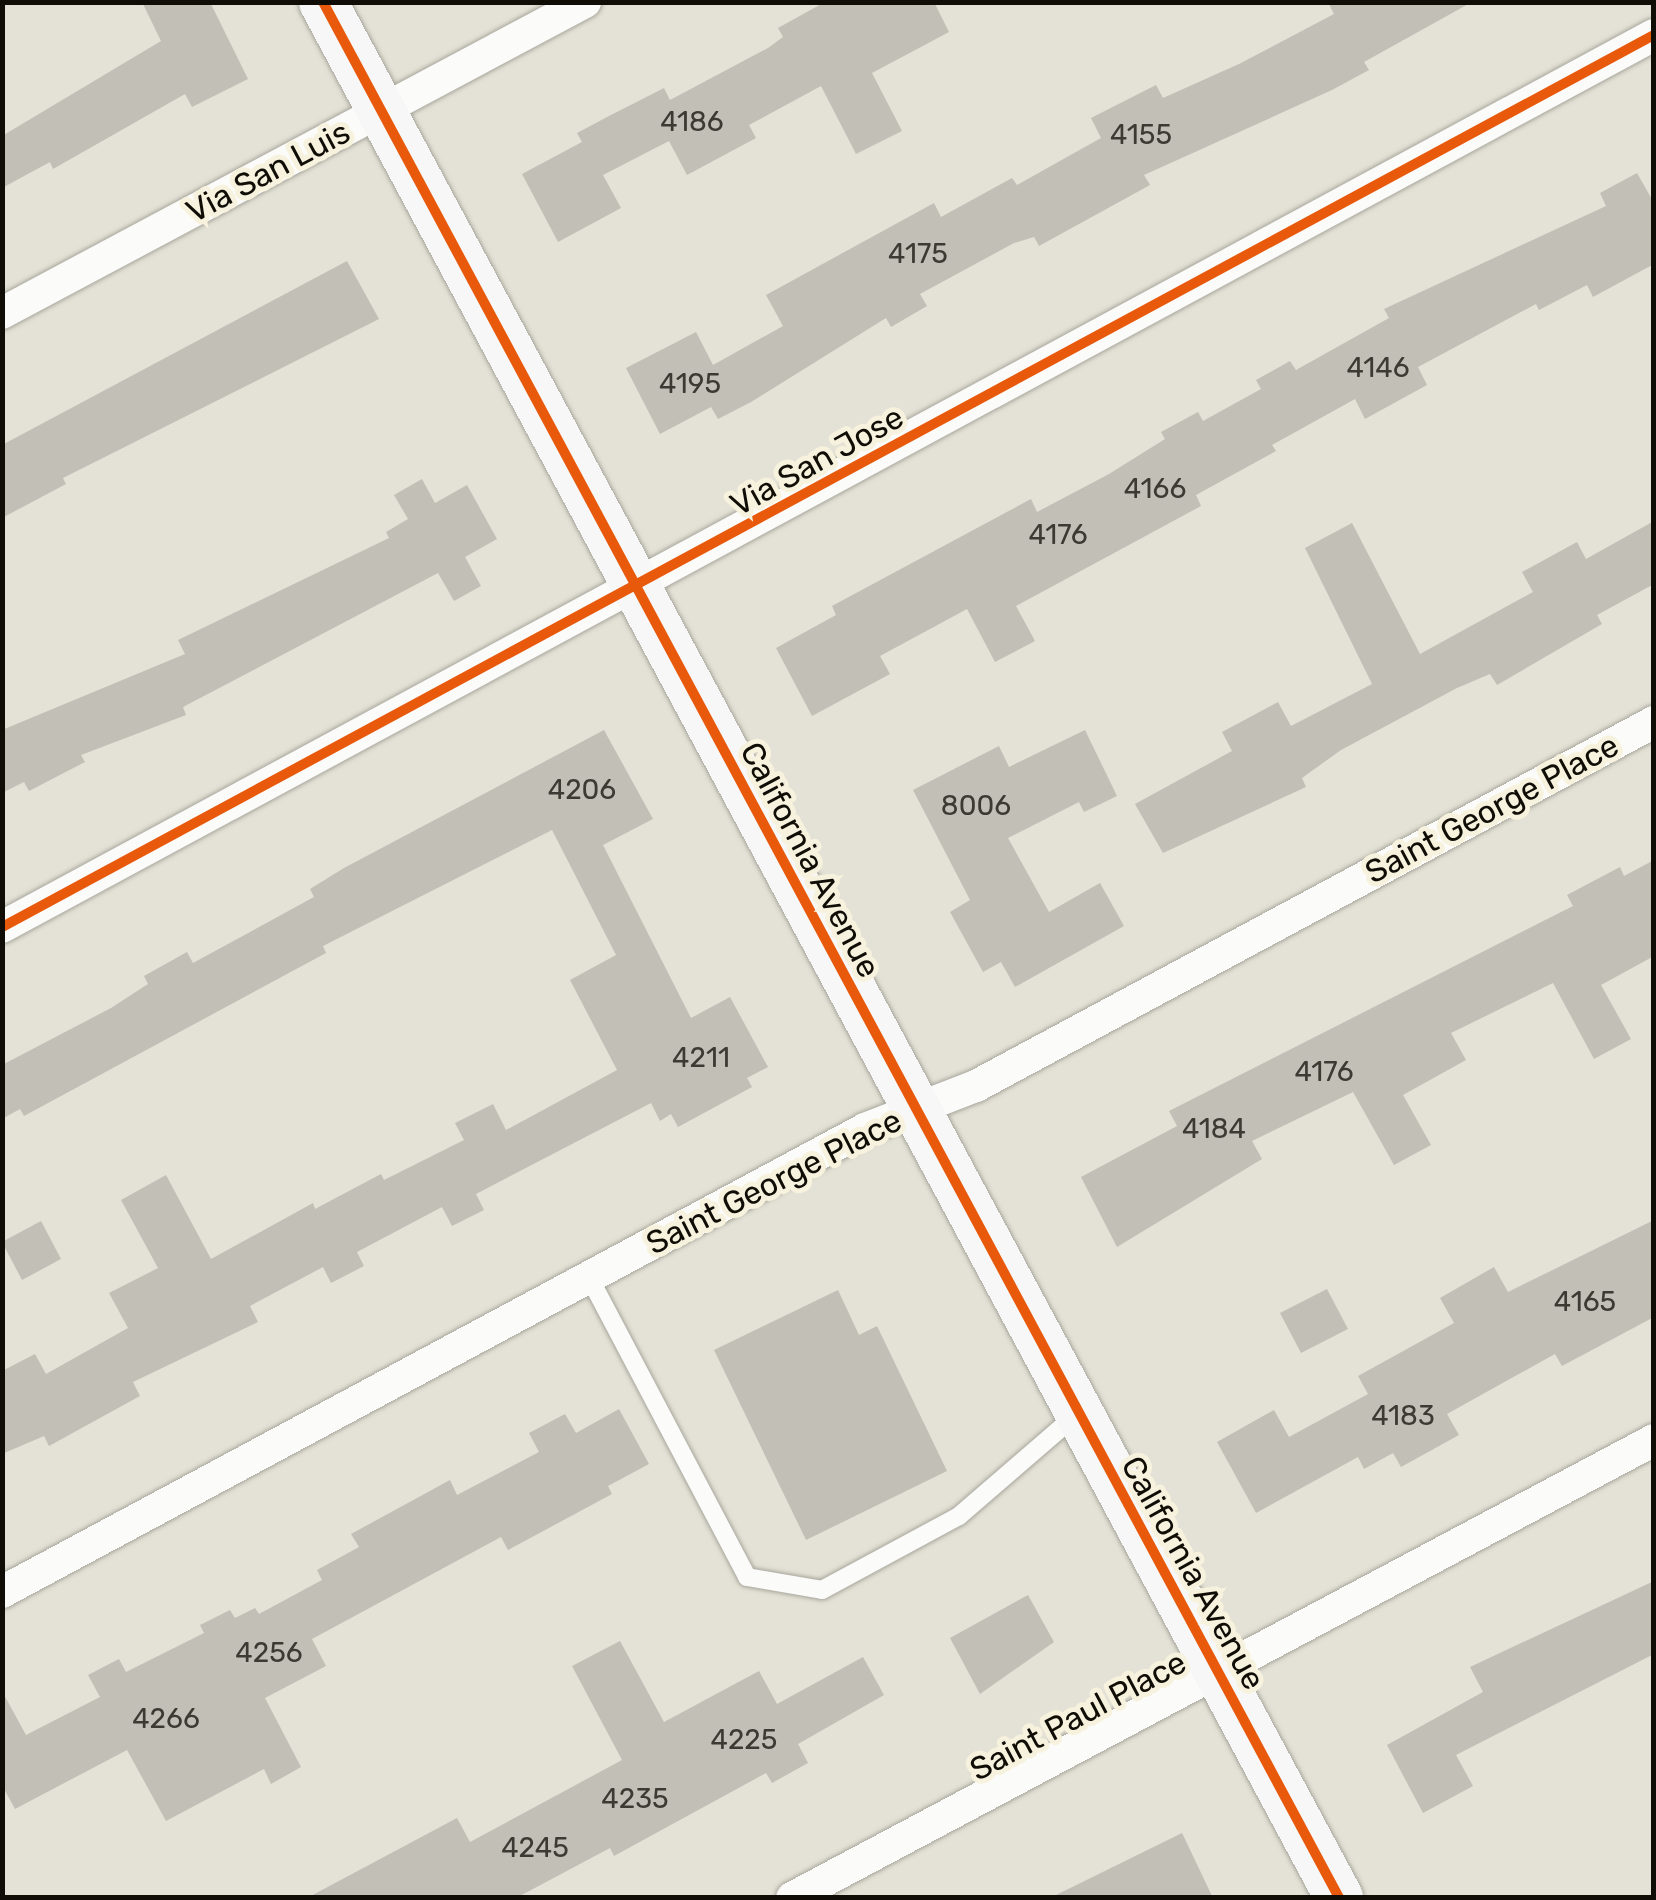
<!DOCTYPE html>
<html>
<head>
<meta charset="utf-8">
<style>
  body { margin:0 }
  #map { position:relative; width:1656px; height:1900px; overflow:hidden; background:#e4e2d6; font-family:Rubik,sans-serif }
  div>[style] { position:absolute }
  .building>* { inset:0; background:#c1bfb6 }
  .roads { filter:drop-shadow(0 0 2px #a8a69d) drop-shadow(0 0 2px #a8a69d) }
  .lane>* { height:18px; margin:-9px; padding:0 9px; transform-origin:9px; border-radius:9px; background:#fbfbf9 }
  .street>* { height:32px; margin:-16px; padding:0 16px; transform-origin:16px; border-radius:16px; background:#fbfbf9 }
  .secondary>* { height:48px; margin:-24px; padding:0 24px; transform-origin:24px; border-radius:24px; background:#f7f7f7 }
  .cycleway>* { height:10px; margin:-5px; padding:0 5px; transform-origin:5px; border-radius:5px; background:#e8590c }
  span { translate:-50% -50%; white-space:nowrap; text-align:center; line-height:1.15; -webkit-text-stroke:10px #f7f2dd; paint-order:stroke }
  .number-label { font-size:28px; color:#3c3a32 }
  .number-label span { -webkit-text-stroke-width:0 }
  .street-label { font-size:32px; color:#0f0d06 }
  .frame { position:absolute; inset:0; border:5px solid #0f0d06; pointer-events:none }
</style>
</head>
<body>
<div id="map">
  <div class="building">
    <div style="clip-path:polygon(142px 2px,210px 2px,248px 79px,192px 107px,185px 94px,53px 169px,50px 162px,2px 188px,2px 136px,161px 41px)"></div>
    <div style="clip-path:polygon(825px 2px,934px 2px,949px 32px,872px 73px,902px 131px,856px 154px,821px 86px,749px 125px,756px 138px,687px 175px,669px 141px,603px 175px,621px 208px,558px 242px,522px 174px,582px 142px,577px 133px,609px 116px,664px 88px,670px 100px,768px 48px,783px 37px,778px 28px)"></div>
    <div style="clip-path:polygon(1328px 2px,1472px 2px,1364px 62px,1369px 70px,1332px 90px,1144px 175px,1150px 185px,1039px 246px,1034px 237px,1014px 243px,920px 294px,927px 306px,891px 327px,886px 318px,751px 402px,718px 419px,711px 407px,660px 434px,626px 368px,696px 332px,713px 365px,783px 326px,766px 295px,934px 203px,941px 217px,1012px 178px,1017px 185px,1101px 138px,1091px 118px,1156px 85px,1163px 98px,1239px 64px,1334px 14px)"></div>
    <div style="clip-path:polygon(1637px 173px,1654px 203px,1654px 264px,1593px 297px,1587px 285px,1539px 310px,1536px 304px,1418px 367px,1427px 385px,1365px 419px,1355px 399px,1272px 445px,1276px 451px,1196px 495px,1201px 506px,1016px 606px,1035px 641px,995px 662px,967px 609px,880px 656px,890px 674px,812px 716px,776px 648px,836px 615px,832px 606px,1031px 499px,1037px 512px,1109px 474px,1165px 439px,1161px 432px,1198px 412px,1203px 421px,1261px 389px,1256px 380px,1290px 361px,1296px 370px,1389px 318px,1384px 309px,1606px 206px,1600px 193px)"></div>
    <div style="clip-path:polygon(347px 261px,379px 319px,63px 478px,66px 484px,2px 518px,2px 445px)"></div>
    <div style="clip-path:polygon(422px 479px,435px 503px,467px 485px,497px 539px,465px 557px,481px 586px,454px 601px,438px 573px,183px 707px,186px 715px,81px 755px,85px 762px,29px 791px,24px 782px,2px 793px,2px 730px,185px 654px,178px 640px,389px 538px,386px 532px,408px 519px,394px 495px)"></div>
    <div style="clip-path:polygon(1654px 521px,1654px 584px,1597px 615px,1602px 624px,1497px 685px,1490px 674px,1457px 688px,1341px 750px,1302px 778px,1306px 787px,1163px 853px,1135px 804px,1232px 751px,1222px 732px,1278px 702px,1291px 726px,1372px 684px,1305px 548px,1352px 523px,1420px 654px,1533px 592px,1522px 572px,1577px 542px,1586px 559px)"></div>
    <div style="clip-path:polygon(604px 730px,653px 819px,603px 845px,691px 1018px,730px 997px,768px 1067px,747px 1078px,752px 1087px,678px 1127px,671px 1114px,660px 1121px,651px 1103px,476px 1194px,484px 1210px,452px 1226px,442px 1207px,357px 1252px,364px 1266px,331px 1283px,323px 1267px,250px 1306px,258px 1322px,133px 1382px,140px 1396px,49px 1446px,44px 1436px,2px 1454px,2px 1371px,35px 1354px,46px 1374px,128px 1328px,109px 1293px,158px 1268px,121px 1200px,166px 1175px,211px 1259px,313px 1203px,315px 1209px,381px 1174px,384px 1180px,464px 1140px,455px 1123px,493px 1104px,506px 1130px,617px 1070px,570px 980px,616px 955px,552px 830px,323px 946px,326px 953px,24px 1116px,20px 1109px,2px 1119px,2px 1065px,111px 1008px,148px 984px,144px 976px,187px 952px,193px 963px,314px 897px,310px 889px,344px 868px)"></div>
    <div style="clip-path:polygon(1085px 730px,1117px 796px,1084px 812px,1079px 802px,1008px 838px,1049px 912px,1100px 883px,1124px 926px,1015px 987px,1001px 962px,983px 972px,950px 912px,970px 900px,913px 790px,999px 746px,1009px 767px)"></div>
    <div style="clip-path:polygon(1654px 860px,1654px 956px,1601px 985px,1631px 1039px,1594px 1059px,1553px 983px,1451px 1033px,1466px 1060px,1403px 1095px,1431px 1145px,1394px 1165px,1353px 1092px,1252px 1141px,1262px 1159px,1117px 1247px,1081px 1177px,1177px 1126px,1169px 1111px,1573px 906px,1567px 895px,1620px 867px,1624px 876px)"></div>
    <div style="clip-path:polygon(1654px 1220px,1654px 1317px,1562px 1366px,1555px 1354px,1447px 1414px,1459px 1435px,1401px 1467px,1393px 1453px,1364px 1469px,1358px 1457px,1256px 1513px,1217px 1442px,1274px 1410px,1289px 1437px,1368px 1394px,1358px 1376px,1454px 1323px,1440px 1298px,1494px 1267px,1508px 1292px)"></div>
    <div style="clip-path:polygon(41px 1221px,61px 1259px,22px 1280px,2px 1242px)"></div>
    <div style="clip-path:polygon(1327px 1289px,1348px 1329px,1301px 1353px,1280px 1313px)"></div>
    <div style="clip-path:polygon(838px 1290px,859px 1335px,877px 1326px,947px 1471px,806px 1540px,714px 1350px)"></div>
    <div style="clip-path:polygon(619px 1409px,649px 1464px,608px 1486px,612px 1494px,508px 1550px,501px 1537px,312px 1639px,326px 1666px,265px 1698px,301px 1767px,271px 1784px,264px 1769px,166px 1821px,127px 1750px,15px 1809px,2px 1785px,2px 1691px,26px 1735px,100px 1697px,88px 1675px,119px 1659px,126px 1672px,204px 1633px,200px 1625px,230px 1610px,235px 1618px,255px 1608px,259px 1614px,322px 1580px,317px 1570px,359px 1547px,351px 1534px,450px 1480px,457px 1495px,539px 1452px,529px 1433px,565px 1414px,576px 1433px)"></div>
    <div style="clip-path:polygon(1654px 1581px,1654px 1654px,1456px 1755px,1473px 1786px,1423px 1813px,1387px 1745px,1483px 1692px,1470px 1667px)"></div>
    <div style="clip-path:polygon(1028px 1595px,1054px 1642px,980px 1694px,950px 1638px)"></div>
    <div style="clip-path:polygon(620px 1641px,664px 1722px,759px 1671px,777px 1704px,863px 1657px,884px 1695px,798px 1744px,808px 1763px,772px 1783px,766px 1773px,614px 1856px,610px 1848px,516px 1898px,307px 1898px,457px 1818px,470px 1842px,622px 1760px,572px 1666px)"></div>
    <div style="clip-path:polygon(1182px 1833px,1213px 1898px,1050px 1898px)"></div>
  </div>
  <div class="roads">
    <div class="lane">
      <div style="left:589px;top:1277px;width:339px;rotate:62.2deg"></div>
      <div style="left:747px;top:1577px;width:76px;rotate:9.8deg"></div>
      <div style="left:822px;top:1590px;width:156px;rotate:-28.4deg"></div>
      <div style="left:959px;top:1516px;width:156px;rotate:-40.8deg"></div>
    </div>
    <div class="street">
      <div style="left:2px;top:313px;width:661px;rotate:-28.08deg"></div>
      <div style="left:2px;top:927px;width:1877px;rotate:-28.37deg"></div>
      <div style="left:2px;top:1592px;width:979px;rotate:-28.21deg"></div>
      <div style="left:865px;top:1129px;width:119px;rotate:-21.2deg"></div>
      <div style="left:976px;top:1086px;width:770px;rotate:-28.23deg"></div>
      <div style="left:792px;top:1898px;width:976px;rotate:-27.98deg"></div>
    </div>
    <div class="secondary">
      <div style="left:323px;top:2px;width:2151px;rotate:61.81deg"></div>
    </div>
  </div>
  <div class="cycleway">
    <div style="left:323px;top:2px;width:2151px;rotate:61.81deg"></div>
    <div style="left:2px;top:927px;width:1877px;rotate:-28.37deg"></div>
  </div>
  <div class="number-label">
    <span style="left:692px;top:122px">4186</span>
    <span style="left:1141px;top:135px">4155</span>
    <span style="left:918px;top:254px">4175</span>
    <span style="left:1378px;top:368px">4146</span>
    <span style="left:690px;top:384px">4195</span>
    <span style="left:1155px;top:489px">4166</span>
    <span style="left:1058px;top:535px">4176</span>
    <span style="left:582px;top:790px">4206</span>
    <span style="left:976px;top:806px">8006</span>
    <span style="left:701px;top:1058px">4211</span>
    <span style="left:1324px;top:1072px">4176</span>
    <span style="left:1214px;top:1129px">4184</span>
    <span style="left:1585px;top:1302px">4165</span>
    <span style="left:1403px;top:1416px">4183</span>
    <span style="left:269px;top:1653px">4256</span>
    <span style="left:166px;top:1719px">4266</span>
    <span style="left:744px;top:1740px">4225</span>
    <span style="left:635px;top:1799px">4235</span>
    <span style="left:535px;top:1848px">4245</span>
  </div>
  <div class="street-label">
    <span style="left:268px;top:172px;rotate:-28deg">Via San Luis</span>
    <span style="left:817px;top:461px;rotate:-29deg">Via San Jose</span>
    <span style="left:1492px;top:809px;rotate:-28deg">Saint George Place</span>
    <span style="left:810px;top:860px;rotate:62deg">California Avenue</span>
    <span style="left:774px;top:1182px;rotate:-27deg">Saint George Place</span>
    <span style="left:1193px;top:1573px;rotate:61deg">California Avenue</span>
    <span style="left:1078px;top:1716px;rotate:-28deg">Saint Paul Place</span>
  </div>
  <div class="frame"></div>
</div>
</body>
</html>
